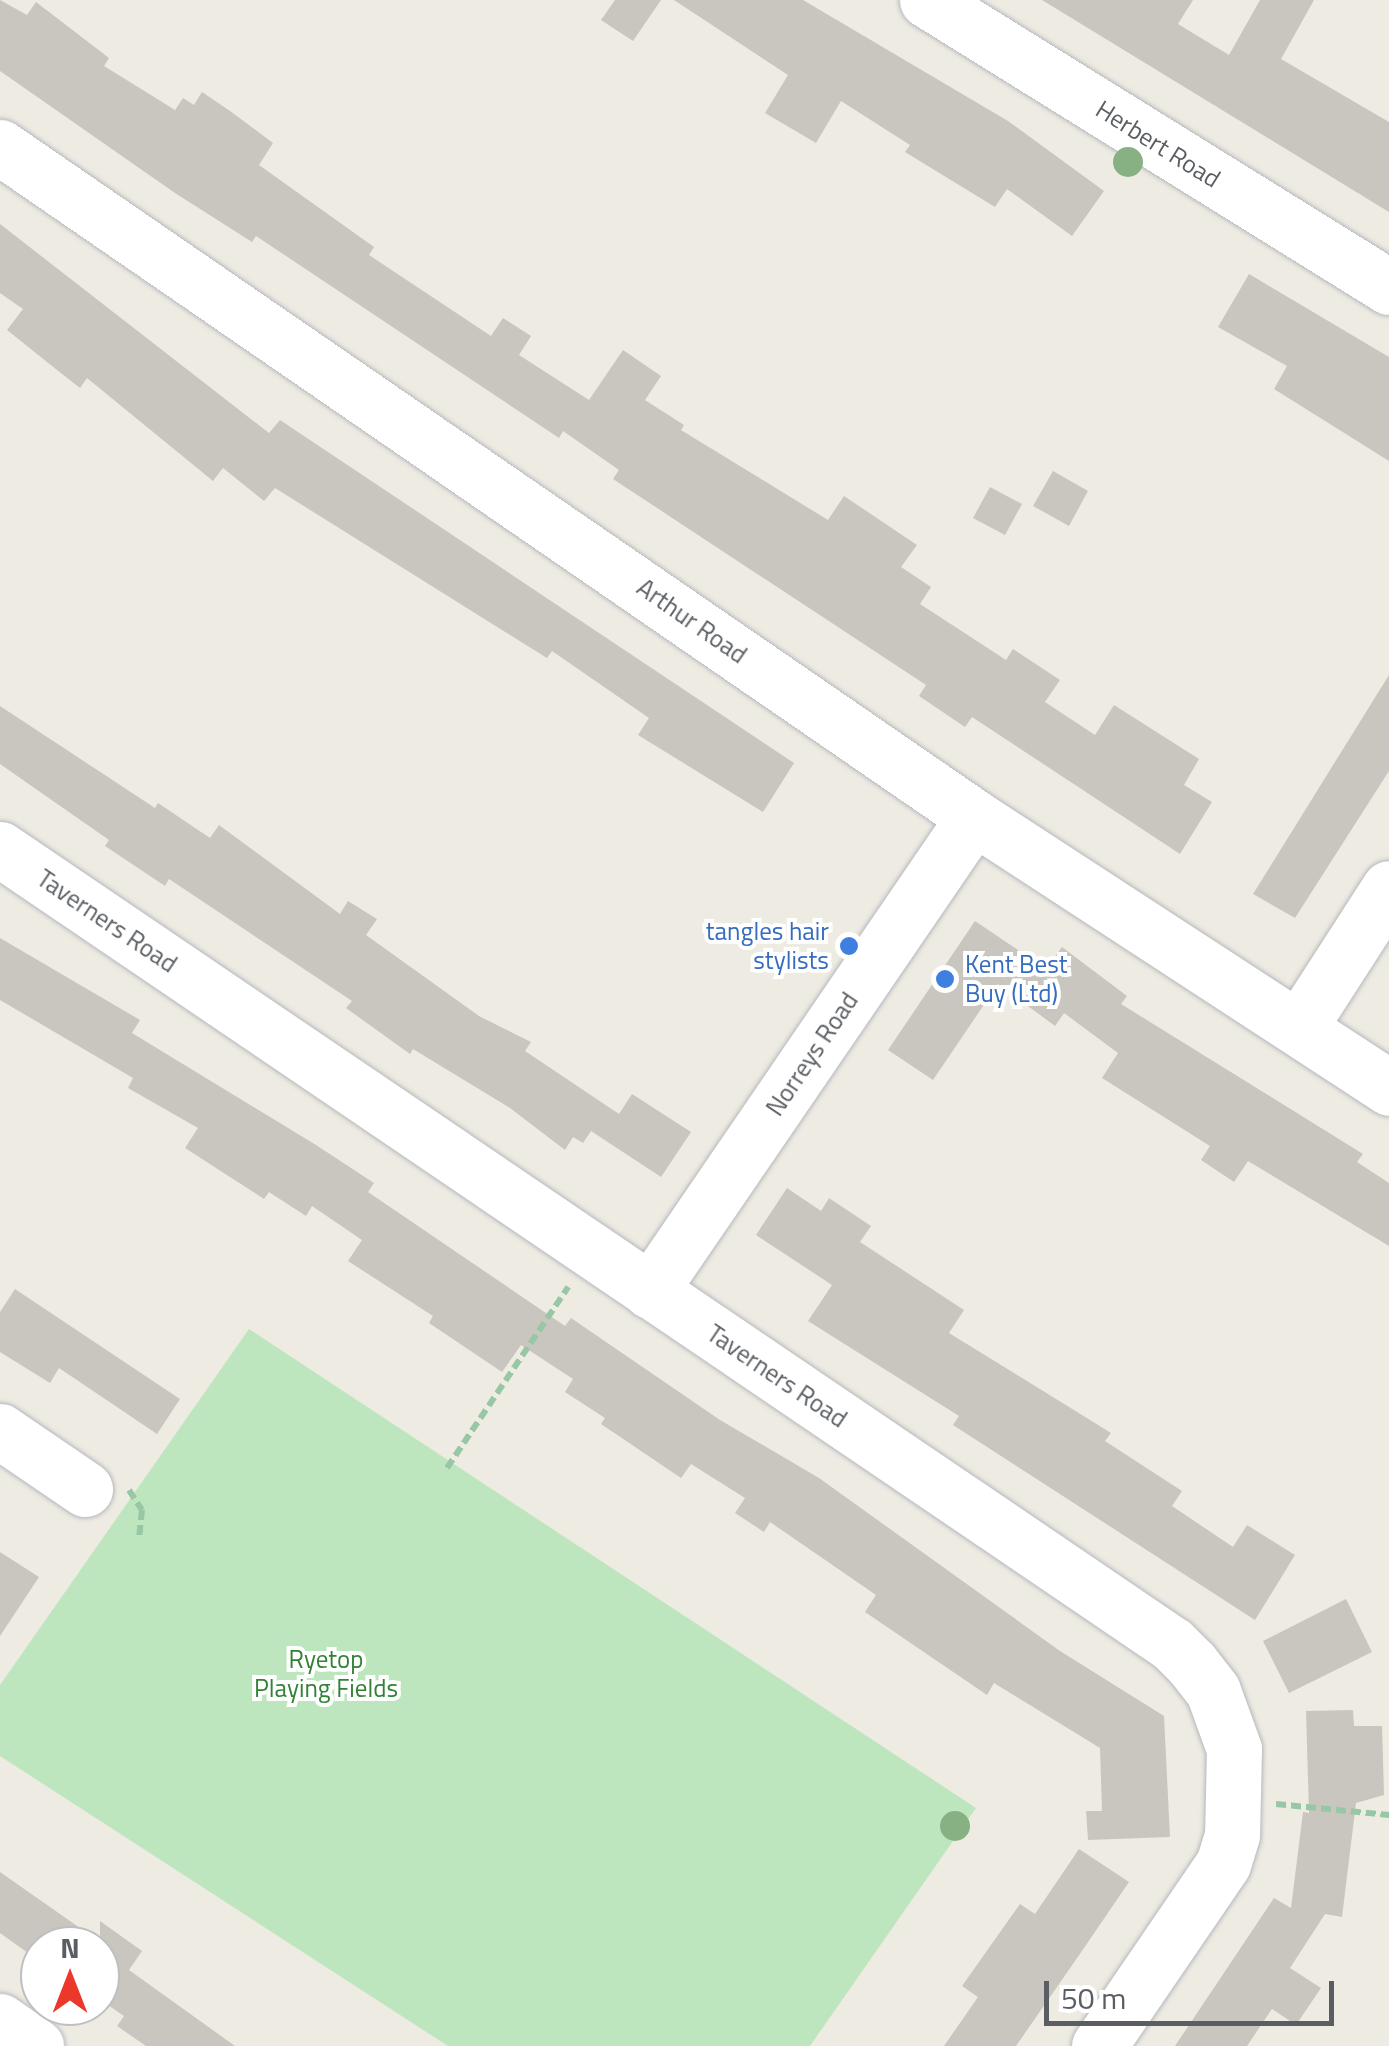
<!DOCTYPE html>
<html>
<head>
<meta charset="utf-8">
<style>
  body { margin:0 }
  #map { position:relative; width:1389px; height:2046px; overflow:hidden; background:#eeebe2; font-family:"Titillium Web",sans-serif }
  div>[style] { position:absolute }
  .green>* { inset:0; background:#bee6be }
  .building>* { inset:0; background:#c8c6bf }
  .path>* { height:6px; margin-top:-3px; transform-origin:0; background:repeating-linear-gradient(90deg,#97c7a4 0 10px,transparent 0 15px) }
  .roads { filter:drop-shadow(0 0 2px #b5b8bd) drop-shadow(0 0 2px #b5b8bd) }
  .minor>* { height:55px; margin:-27.5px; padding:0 27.5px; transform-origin:27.5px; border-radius:27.5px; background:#fff }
  .trees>* { width:30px; height:30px; margin:-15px; border-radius:50%; background:#87b183 }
  .dots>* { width:28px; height:28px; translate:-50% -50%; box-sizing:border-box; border:5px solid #fff; border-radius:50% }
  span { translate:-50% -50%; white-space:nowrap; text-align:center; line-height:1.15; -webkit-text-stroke:8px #fff; paint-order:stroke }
  .street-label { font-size:25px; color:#5a5e63 }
  .shop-label { font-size:25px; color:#366cbe }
  .right { translate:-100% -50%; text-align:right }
  .left { translate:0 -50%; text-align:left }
  .park-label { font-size:25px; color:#328236 }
  .north { position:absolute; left:20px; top:1926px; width:100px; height:100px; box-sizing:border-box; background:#fff; border:2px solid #bdbfc1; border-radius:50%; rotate:0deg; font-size:28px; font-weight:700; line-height:40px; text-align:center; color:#5a5e63 }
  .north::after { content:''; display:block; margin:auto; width:35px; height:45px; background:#ec382a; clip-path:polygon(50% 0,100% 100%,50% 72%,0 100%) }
  .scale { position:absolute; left:1044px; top:1981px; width:290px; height:45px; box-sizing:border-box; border:5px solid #5a5e63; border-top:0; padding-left:12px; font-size:30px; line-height:35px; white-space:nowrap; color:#5a5e63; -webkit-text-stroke:8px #fff; paint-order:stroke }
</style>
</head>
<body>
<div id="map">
  <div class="green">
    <div style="clip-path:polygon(249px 1329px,976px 1808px,810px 2046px,448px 2046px,0 1756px,0 1685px)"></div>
  </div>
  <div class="building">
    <div style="clip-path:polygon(0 0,27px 15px,36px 2px,109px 58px,104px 66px,175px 110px,183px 98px,194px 105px,202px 92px,230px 111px,273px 143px,259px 165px,374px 247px,369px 255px,491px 336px,503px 318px,531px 336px,519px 355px,589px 400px,623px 350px,661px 376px,645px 400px,684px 425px,681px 430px,828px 520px,844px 496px,917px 545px,901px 567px,931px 587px,920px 604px,1006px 660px,1013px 649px,1060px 680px,1045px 702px,1095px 735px,1114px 705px,1199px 759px,1184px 785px,1212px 802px,1180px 854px,972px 717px,965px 727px,919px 696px,926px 685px,613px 479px,619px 470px,563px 431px,559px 438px,256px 236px,252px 242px,175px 193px,0 71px)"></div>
    <div style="clip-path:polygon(615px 0,661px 0,633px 41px,601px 20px)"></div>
    <div style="clip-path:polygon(674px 0,803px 0,1008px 121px,1104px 191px,1072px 236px,1007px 189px,995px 207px,905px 152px,910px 145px,841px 101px,816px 143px,765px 113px,788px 75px)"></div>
    <div style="clip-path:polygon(1042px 0,1193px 0,1178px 24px,1229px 55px,1260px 0,1314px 0,1281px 59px,1389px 122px,1389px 212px)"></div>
    <div style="clip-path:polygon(0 224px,269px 433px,280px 420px,794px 763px,763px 812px,638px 735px,649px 718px,552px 651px,547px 658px,275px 488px,264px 501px,223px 468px,213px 481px,87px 378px,80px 388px,57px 370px,7px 330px,23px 309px,0 293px)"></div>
    <div style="clip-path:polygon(1249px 274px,1389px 357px,1389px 461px,1274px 389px,1287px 366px,1218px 327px)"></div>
    <div style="clip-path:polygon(1053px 471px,1088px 491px,1069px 526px,1033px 506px)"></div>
    <div style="clip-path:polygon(990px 487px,1022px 504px,1005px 535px,973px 518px)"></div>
    <div style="clip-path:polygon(1389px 675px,1389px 771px,1295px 918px,1253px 894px)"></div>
    <div style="clip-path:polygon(0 706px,155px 808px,158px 803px,210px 838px,219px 825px,340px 914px,348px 901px,377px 919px,366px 935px,479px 1016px,531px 1042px,525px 1051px,619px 1114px,632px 1094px,691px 1132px,661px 1177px,591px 1131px,583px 1143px,573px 1137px,565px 1150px,510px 1108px,413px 1049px,410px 1054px,346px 1008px,352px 1001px,169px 879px,165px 886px,105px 846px,109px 840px,0 764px)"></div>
    <div style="clip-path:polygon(975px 921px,1046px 969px,1062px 947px,1127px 996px,1121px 1004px,1363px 1154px,1357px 1162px,1389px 1183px,1389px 1246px,1248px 1161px,1234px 1182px,1201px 1160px,1210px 1146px,1102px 1078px,1118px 1053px,1064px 1013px,1055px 1026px,998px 984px,933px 1080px,888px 1050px)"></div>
    <div style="clip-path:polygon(0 938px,140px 1020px,132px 1033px,316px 1145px,374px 1183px,368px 1192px,565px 1326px,571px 1318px,720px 1420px,819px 1478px,1060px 1651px,1164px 1716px,1170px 1837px,1088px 1840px,1086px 1811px,1102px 1811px,1100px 1748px,994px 1683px,987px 1695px,865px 1612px,876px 1595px,770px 1522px,764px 1532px,735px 1513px,745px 1498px,691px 1464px,681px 1478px,601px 1424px,605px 1418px,565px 1392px,573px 1379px,521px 1345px,502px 1372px,429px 1323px,433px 1316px,348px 1261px,362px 1240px,312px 1206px,306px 1216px,269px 1192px,264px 1199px,185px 1148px,198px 1128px,128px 1088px,133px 1078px,0 1000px)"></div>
    <div style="clip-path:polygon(787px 1188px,821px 1211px,829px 1198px,871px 1226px,860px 1242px,964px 1310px,949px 1333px,1111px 1433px,1105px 1441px,1182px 1491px,1172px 1506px,1233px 1547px,1247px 1525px,1295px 1555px,1255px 1620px,953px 1425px,959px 1416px,808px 1321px,832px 1285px,756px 1235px)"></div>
    <div style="clip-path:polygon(15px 1289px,180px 1399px,157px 1434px,59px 1368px,50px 1383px,0 1352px,0 1312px)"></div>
    <div style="clip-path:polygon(0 1552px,39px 1577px,0 1636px)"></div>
    <div style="clip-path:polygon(1346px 1599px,1372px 1652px,1289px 1693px,1263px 1641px)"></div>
    <div style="clip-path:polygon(1353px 1710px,1354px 1726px,1382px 1726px,1384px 1795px,1356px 1803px,1342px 1917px,1325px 1914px,1290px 1968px,1321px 1988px,1296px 2025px,1272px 2009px,1247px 2046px,1175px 2046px,1274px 1898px,1291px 1908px,1303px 1812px,1309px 1813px,1306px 1711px)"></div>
    <div style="clip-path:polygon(1079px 1849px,1129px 1882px,1084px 1948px,1016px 2046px,944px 2046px,978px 1997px,962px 1986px,1020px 1904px,1035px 1914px)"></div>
    <div style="clip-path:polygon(0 1872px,100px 1942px,100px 1921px,142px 1951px,129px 1970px,235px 2046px,146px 2046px,117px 2026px,124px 2016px,105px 2003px,100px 2011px,100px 1946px,40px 1946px,35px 1958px,0 1933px)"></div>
  </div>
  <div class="path">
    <div style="left:447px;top:1468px;width:218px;rotate:-56.2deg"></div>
    <div style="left:129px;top:1490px;width:24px;rotate:57deg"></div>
    <div style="left:142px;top:1510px;width:29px;rotate:96deg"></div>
    <div style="left:1276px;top:1804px;width:114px;rotate:5.6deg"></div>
  </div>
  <div class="roads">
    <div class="minor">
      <div style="left:927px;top:0;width:544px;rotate:31.85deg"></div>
      <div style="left:0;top:147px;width:1182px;rotate:34.52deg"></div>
      <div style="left:974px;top:817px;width:496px;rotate:33.1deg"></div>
      <div style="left:0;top:849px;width:1416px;rotate:34.15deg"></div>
      <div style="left:1172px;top:1644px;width:28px;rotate:45deg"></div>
      <div style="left:1192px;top:1664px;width:34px;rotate:52deg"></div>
      <div style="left:1213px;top:1691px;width:62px;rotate:70.1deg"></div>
      <div style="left:1234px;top:1749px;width:86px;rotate:91.3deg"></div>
      <div style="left:1232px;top:1835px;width:30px;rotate:107deg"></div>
      <div style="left:1223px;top:1864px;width:220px;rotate:124.3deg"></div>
      <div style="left:1300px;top:1026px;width:164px;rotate:-57.2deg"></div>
      <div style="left:650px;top:1291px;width:574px;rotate:-55.65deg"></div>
      <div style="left:0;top:1431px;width:103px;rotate:34.3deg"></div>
      <div style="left:0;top:2021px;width:44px;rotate:34.8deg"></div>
    </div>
  </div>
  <div class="trees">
    <div style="left:1128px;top:162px"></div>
    <div style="left:955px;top:1826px"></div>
  </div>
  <div class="dots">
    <div style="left:849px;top:946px;background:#3f7fe0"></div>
    <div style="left:945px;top:979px;background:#3f7fe0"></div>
  </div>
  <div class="street-label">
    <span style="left:1158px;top:144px;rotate:32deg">Herbert Road</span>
    <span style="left:692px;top:621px;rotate:35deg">Arthur Road</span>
    <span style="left:107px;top:921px;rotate:34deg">Taverners Road</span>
    <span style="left:812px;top:1054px;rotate:-56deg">Norreys Road</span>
    <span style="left:777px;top:1376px;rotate:34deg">Taverners Road</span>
  </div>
  <div class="shop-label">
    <span class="right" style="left:829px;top:946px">tangles hair<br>stylists</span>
    <span class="left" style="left:965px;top:979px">Kent Best<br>Buy (Ltd)</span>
  </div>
  <div class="park-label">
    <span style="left:326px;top:1674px">Ryetop<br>Playing Fields</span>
  </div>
  <div class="north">N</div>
  <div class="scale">50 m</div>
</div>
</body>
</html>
